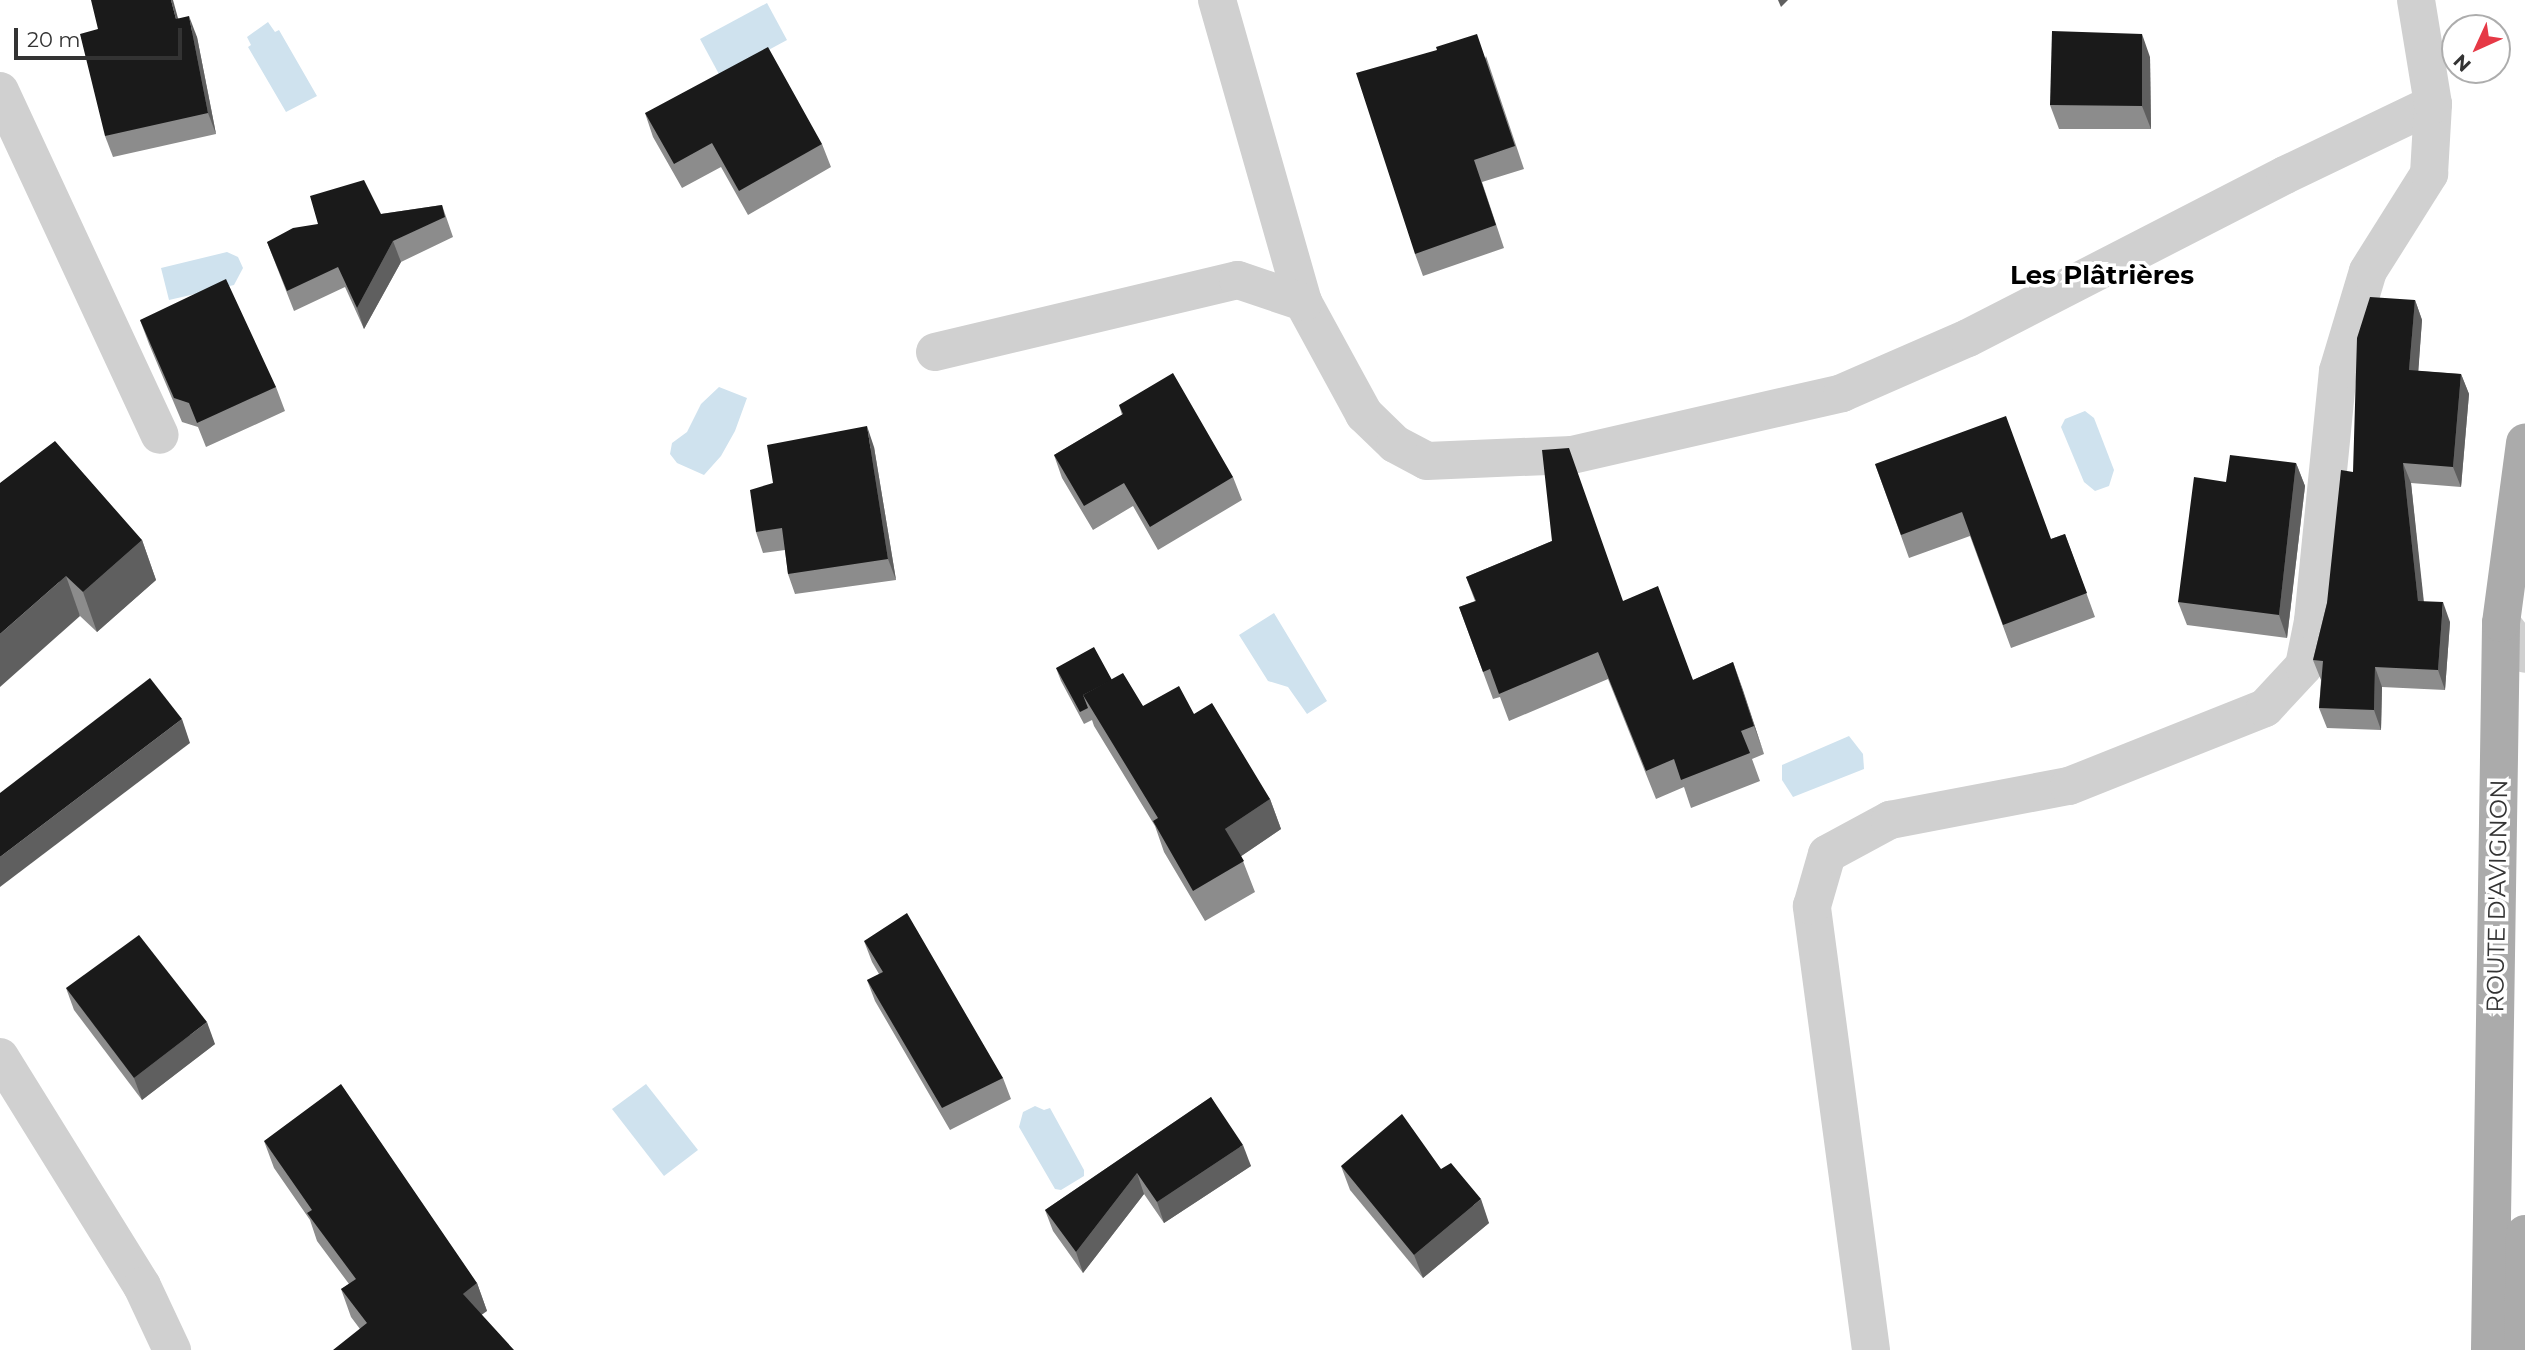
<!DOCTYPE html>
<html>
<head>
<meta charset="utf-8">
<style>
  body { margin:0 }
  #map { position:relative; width:2525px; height:1350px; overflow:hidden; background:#fff; font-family:Montserrat,sans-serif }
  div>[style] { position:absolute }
  .water>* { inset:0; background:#cfe2ee }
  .minor>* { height:38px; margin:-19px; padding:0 19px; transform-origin:19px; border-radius:19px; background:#d0d0d0 }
  .primary>* { height:38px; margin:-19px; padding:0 19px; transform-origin:19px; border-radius:19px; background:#ababab }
  .wall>* { inset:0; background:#8c8c8c }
  .shaded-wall>* { inset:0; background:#5f5f5f }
  .building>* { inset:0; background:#1a1a1a }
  span { translate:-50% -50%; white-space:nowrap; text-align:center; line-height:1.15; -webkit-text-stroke:7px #fff; paint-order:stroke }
  .street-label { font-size:24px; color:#333 }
  .neighbourhood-label { font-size:26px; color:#000; font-weight:700 }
  .north { position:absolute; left:2441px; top:14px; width:70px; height:70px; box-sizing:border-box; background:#fff; border:2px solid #adadad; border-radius:50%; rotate:225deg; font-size:19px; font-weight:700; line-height:28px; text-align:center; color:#333 }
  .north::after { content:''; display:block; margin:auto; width:24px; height:32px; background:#e63946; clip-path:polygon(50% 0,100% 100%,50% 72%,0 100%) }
  .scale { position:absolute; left:14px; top:28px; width:168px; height:32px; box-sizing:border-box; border:4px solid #333; border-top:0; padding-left:9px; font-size:21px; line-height:24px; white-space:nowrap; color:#333; -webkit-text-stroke:5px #fff; paint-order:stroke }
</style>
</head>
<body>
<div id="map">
  <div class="water">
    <div style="clip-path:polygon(767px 3px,787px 40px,720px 76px,700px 39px)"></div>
    <div style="clip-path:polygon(268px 22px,275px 32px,279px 30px,317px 96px,286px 112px,248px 47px,251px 45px,247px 37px)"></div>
    <div style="clip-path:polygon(227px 252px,238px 257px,243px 268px,234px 285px,169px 300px,161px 268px)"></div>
    <div style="clip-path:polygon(719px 387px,747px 398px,735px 431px,721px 456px,704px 475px,677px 463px,670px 454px,672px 443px,687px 432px,701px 404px)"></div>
    <div style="clip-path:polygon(2085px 411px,2094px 418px,2114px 470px,2109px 486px,2095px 491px,2084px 482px,2061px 427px,2065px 419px)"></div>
    <div style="clip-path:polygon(1274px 613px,1327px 701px,1307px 714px,1288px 687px,1268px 681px,1239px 635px)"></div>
    <div style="clip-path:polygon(1849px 736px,1863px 754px,1864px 769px,1793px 797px,1782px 780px,1782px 765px)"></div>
    <div style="clip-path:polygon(646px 1084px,698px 1150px,664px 1176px,612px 1109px)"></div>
    <div style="clip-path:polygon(1035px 1106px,1044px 1110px,1050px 1108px,1084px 1170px,1084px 1176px,1061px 1190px,1055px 1189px,1019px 1127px,1023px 1112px)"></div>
  </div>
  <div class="minor">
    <div style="left:1217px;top:0;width:314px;rotate:74.1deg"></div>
    <div style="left:1303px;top:302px;width:128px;rotate:61.4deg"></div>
    <div style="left:1364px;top:414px;width:43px;rotate:44.1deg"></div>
    <div style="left:1395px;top:444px;width:36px;rotate:28deg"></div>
    <div style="left:1427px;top:461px;width:145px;rotate:-2.4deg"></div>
    <div style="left:1572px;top:455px;width:277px;rotate:-12.9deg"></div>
    <div style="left:1842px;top:393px;width:137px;rotate:-23.6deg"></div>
    <div style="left:1968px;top:338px;width:356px;rotate:-27.2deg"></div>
    <div style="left:2285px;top:175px;width:164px;rotate:-25.6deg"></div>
    <div style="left:0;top:91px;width:379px;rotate:65.1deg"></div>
    <div style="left:935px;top:352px;width:311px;rotate:-13.4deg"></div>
    <div style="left:1238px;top:280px;width:69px;rotate:18.7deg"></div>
    <div style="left:2501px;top:623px;width:39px;rotate:52deg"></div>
    <div style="left:0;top:1057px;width:269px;rotate:58.2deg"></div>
    <div style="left:142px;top:1286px;width:71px;rotate:64.9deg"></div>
    <div style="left:1871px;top:1350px;width:448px;rotate:-97.6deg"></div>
    <div style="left:1812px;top:906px;width:54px;rotate:-73.9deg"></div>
    <div style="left:1827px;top:854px;width:72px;rotate:-28.4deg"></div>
    <div style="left:1890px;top:820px;width:182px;rotate:-10.8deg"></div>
    <div style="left:2069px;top:786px;width:211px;rotate:-21.7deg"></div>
    <div style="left:2265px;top:708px;width:57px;rotate:-47.1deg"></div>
    <div style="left:2304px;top:666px;width:46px;rotate:-78.7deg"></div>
    <div style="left:2313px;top:621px;width:251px;rotate:-84.3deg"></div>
    <div style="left:2338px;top:371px;width:104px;rotate:-73.3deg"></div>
    <div style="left:2368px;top:271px;width:115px;rotate:-57.8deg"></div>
    <div style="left:2429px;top:174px;width:70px;rotate:-86.7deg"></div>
    <div style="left:2433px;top:104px;width:105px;rotate:-99.3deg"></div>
  </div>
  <div class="primary">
    <div style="left:2490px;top:1350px;width:727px;rotate:-89.13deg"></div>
    <div style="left:2501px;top:623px;width:182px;rotate:-82.4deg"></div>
    <div style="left:2523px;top:1350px;width:116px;rotate:-89deg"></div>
  </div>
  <div class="wall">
    <div style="clip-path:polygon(178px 18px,197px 37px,216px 134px,113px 157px,105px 136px)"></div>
    <div style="clip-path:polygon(1486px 56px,1524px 169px,1482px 182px,1504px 248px,1423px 276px,1415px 254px)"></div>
    <div style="clip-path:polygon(2150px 57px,2151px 129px,2059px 129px,2050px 105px)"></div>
    <div style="clip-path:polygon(645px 113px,822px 144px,831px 167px,748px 215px,721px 167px,682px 188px,653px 137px)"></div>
    <div style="clip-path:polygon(442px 205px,453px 237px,401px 262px,364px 329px,345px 287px,294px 311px,267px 242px,381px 214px)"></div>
    <div style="clip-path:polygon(2415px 300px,2422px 320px,2418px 371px,2461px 374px,2469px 394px,2461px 487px,2411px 483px,2423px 601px,2450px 622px,2445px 690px,2382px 687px,2381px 730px,2327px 728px,2319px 708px,2321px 680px,2313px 660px,2327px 603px)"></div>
    <div style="clip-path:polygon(140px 320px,276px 387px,285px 411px,206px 447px,198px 427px,182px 422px,149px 344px)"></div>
    <div style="clip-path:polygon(1119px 405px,1233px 477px,1242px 500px,1158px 550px,1133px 506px,1093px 530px,1062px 478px,1054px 455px,1122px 415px)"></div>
    <div style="clip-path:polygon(874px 447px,896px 580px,795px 594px,788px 574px,785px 550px,763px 553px,756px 532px,773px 483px)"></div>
    <div style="clip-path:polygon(2296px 463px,2305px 486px,2287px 638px,2187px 625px,2178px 602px,2226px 482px)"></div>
    <div style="clip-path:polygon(1875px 464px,2051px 539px,2065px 534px,2095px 617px,2011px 648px,1970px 536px,1909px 558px)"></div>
    <div style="clip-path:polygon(0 483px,142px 540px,156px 580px,97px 632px,80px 616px)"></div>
    <div style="clip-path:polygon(1552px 541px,1623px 601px,1693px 680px,1733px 662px,1764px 754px,1752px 759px,1760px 781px,1691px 808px,1684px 787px,1656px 799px,1608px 679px,1509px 721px,1500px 697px,1493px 699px,1459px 607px,1475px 601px,1466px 577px)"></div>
    <div style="clip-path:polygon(1056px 668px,1112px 680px,1143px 706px,1194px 714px,1270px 799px,1281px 829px,1241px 856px,1255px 892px,1205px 921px,1164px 852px,1155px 826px,1094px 726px,1092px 720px,1084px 724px,1061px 681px)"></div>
    <div style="clip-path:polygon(864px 941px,1003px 1078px,1011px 1099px,950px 1130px,875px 1001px,867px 980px,879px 974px,872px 962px)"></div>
    <div style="clip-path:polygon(66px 988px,215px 1044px,142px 1100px,74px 1010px)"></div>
    <div style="clip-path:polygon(1211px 1097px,1251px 1166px,1164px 1223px,1144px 1194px,1083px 1273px,1053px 1231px,1045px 1210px)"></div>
    <div style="clip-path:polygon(264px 1141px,477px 1283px,487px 1311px,360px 1329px,351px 1317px,341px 1289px,349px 1284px,317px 1241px,310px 1220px,274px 1168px)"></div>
    <div style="clip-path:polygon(1341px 1166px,1441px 1169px,1489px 1223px,1423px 1278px,1350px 1190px)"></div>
  </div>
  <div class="shaded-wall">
    <div style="clip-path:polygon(171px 0,173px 0,184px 40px,176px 19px)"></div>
    <div style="clip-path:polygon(1778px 0,1788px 0,1781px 7px)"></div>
    <div style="clip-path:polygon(189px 16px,197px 37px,216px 134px,208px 113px)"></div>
    <div style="clip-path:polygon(2142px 34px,2150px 57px,2151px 129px,2142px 106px)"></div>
    <div style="clip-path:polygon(393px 241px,401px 262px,364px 329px,357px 308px)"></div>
    <div style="clip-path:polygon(2415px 300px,2422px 320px,2417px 390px,2409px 370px)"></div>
    <div style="clip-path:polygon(2461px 374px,2469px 394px,2461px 487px,2453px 467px)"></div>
    <div style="clip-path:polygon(867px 426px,874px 447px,896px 580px,888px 559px)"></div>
    <div style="clip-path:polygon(2296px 463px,2305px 486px,2287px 638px,2279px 615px)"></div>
    <div style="clip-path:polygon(2403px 463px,2411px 483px,2426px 621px,2418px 601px)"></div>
    <div style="clip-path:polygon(142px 540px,156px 580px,97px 632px,83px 592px)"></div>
    <div style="clip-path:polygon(66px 576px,80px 616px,0 687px,0 634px)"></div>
    <div style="clip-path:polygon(2443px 602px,2450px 622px,2445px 690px,2438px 670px)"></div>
    <div style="clip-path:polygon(1733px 662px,1743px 690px,1764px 754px,1754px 726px)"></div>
    <div style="clip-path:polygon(2375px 667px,2382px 687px,2381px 730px,2374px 710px)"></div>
    <div style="clip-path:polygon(182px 719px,190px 743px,0 887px,0 857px)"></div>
    <div style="clip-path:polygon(1270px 799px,1281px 829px,1237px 859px,1225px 829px)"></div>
    <div style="clip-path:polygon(207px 1022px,215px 1044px,142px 1100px,134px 1078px)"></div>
    <div style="clip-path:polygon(1243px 1145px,1251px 1166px,1164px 1223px,1157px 1202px)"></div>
    <div style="clip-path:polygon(1137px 1173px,1144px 1194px,1083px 1273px,1076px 1252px)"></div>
    <div style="clip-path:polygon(1481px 1199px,1489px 1223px,1423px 1278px,1414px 1255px)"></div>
    <div style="clip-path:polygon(477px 1283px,487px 1311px,473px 1321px,463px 1294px)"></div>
  </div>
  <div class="building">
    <div style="clip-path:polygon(91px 0,171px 0,176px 19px,189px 16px,208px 113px,105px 136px,80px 34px,98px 29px)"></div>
    <div style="clip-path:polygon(2052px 31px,2142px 34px,2142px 106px,2050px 105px)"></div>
    <div style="clip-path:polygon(1477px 34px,1515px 146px,1474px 160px,1496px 225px,1415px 254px,1356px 73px,1437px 50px,1436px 47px)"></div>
    <div style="clip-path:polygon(768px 47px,822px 144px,739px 191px,712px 143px,674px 164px,645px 113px)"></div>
    <div style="clip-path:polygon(364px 180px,381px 214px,442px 205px,445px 217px,393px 241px,357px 308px,338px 267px,287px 291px,267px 242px,293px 228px,318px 224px,310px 196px)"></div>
    <div style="clip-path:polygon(226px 279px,276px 387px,197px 423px,189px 403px,174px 398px,140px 320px)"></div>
    <div style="clip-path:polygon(2370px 297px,2415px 300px,2409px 370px,2461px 374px,2453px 467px,2403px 463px,2418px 601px,2443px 602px,2438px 670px,2375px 667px,2374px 710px,2319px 708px,2323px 661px,2313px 660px,2327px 603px,2341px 470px,2353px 472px,2357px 338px)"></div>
    <div style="clip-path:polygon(1173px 373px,1233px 477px,1150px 527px,1124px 483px,1084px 506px,1054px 455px,1123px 414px,1119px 405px)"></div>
    <div style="clip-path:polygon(2006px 416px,2051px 539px,2065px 534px,2087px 593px,2003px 625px,1962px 512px,1901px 535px,1875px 464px)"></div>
    <div style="clip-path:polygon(867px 426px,888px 559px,788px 574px,782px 528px,756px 532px,750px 490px,773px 483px,767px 445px)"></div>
    <div style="clip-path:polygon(55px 441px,142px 540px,83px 592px,66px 576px,0 634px,0 483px)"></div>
    <div style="clip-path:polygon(1569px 448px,1623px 601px,1658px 586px,1693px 680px,1733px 662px,1754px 726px,1741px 731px,1750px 753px,1681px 780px,1674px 759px,1646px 771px,1598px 652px,1499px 694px,1490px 669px,1483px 672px,1459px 607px,1476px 601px,1466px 577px,1552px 541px,1542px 450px)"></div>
    <div style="clip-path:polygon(2230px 455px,2296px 463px,2279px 615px,2178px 602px,2194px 477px,2226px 482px)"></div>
    <div style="clip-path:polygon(1094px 647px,1112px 680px,1083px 695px,1088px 708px,1080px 712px,1056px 668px)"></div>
    <div style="clip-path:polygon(1123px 673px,1143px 706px,1179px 686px,1194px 714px,1212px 703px,1270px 799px,1225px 829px,1244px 861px,1193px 891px,1153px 821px,1158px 818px,1083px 695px)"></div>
    <div style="clip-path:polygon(150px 678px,182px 719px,0 857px,0 793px)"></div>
    <div style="clip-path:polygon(907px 913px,1003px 1078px,942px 1108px,867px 980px,883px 972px,864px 941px)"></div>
    <div style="clip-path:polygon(139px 935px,207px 1022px,134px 1078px,66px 988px)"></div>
    <div style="clip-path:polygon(341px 1084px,477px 1283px,463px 1294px,514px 1350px,333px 1350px,367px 1323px,341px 1289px,356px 1279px,307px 1213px,312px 1210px,264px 1141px)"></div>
    <div style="clip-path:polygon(1211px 1097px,1243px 1145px,1157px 1202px,1137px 1173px,1076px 1252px,1045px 1210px)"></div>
    <div style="clip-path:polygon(1402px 1114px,1441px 1169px,1451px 1163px,1481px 1199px,1414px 1255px,1341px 1166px)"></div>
  </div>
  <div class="street-label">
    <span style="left:2497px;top:896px;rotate:-89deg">ROUTE D'AVIGNON</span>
  </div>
  <div class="neighbourhood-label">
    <span style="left:2102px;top:276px">Les Plâtrières</span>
  </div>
  <div class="north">N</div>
  <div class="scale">20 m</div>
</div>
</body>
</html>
